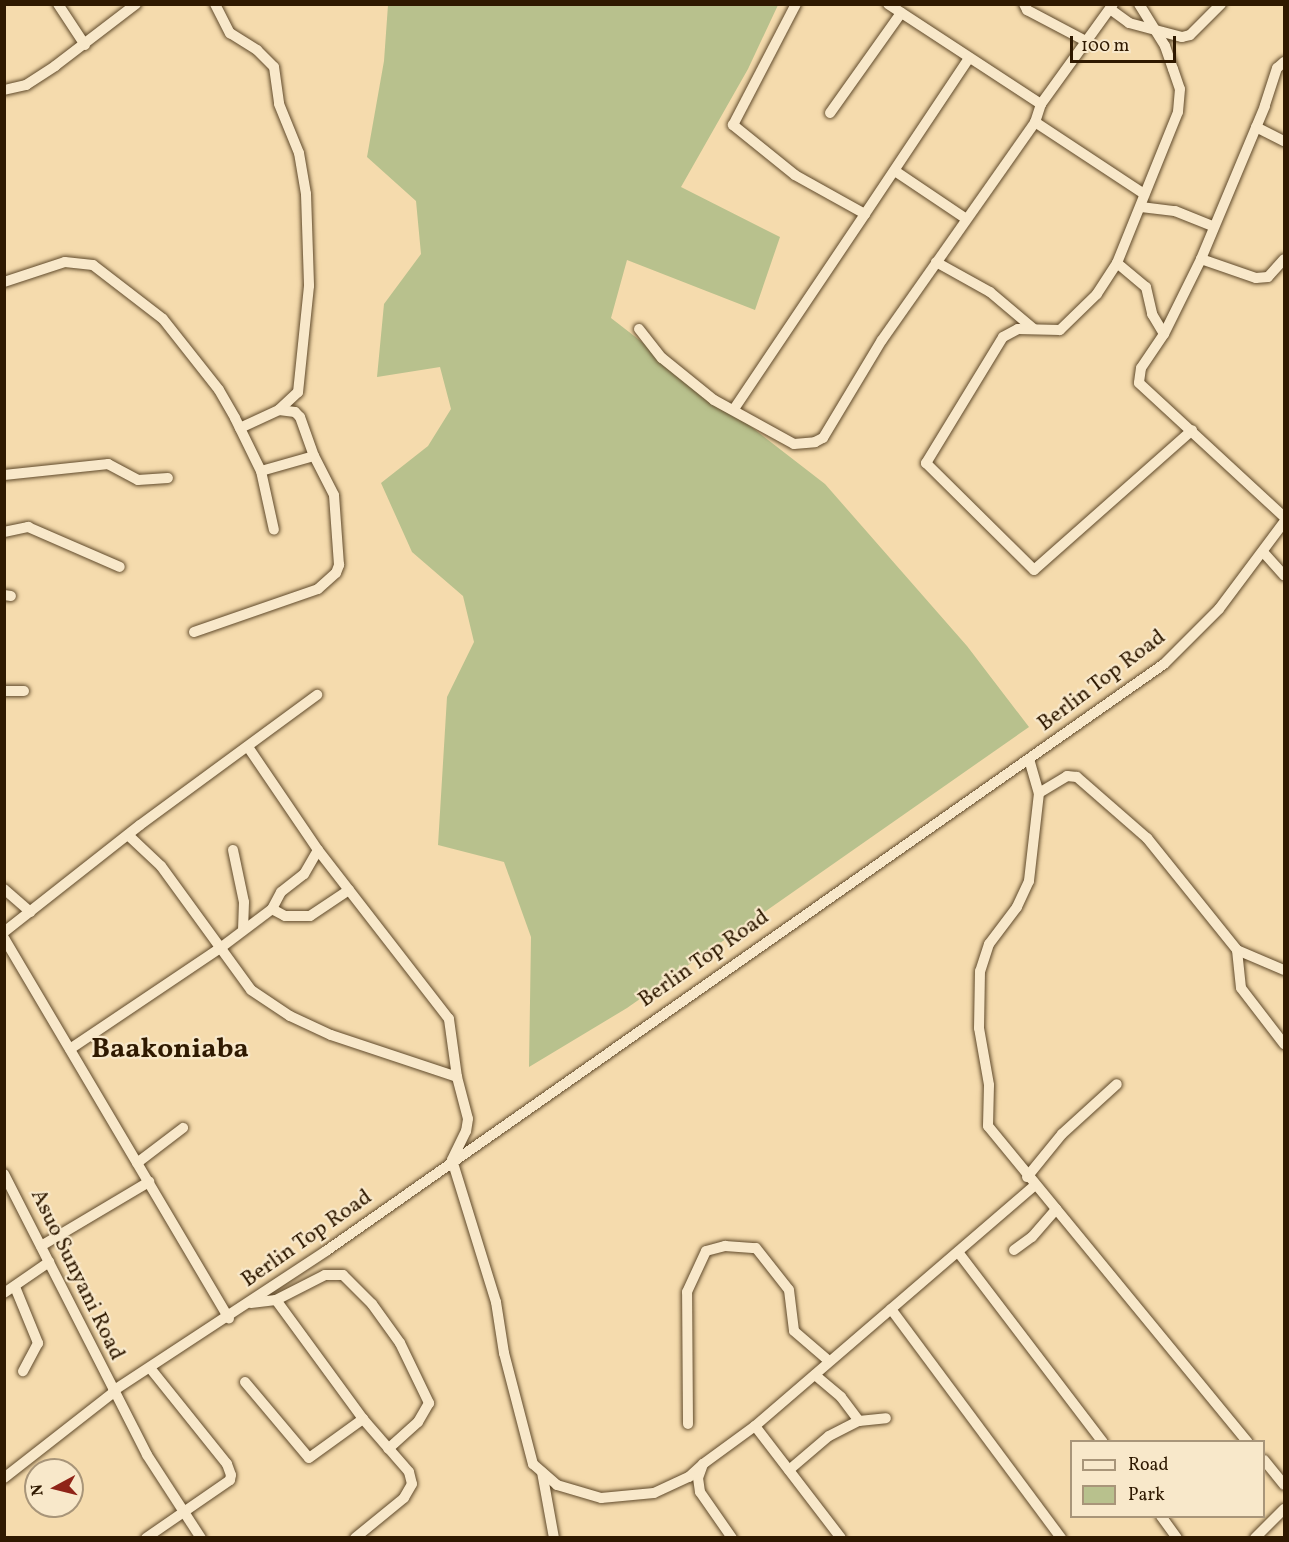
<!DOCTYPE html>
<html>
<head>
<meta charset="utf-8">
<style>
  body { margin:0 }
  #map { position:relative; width:1289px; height:1542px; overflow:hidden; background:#f5dbad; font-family:Vollkorn,serif }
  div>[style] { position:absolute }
  .green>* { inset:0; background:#b8c18d }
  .roads { filter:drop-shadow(0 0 2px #604a2b) drop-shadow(0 0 2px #604a2b) }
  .minor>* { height:10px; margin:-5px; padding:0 5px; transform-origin:5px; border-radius:5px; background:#f8e8ca }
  span { translate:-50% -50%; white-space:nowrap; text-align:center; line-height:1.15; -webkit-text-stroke:4.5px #f8e8ca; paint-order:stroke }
  .street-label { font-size:22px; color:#2f1900 }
  .district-label { font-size:28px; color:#2f1900; font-weight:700 }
  .frame { position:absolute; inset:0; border:6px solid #2f1900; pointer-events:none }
  .legend { position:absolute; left:1070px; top:1440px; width:195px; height:78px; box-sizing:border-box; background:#f8e8ca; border:2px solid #a89579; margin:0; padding:8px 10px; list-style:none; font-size:18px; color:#2f1900 }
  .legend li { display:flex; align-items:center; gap:12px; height:30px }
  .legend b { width:30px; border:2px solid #a89579 }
  .north { position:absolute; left:24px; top:1458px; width:60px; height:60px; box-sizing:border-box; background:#f8e8ca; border:2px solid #a89579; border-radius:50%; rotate:263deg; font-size:16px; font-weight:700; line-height:24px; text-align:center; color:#2f1900 }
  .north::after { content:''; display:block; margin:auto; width:21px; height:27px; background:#8f2418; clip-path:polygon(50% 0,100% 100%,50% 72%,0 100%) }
  .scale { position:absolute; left:1070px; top:36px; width:106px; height:27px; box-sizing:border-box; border:3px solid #2f1900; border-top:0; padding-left:8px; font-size:18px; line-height:21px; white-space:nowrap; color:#2f1900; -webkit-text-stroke:4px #f8e8ca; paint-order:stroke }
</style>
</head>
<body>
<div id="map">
  <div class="green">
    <div style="clip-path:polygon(388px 5px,778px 5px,748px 69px,681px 187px,780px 237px,755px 310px,627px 260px,611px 318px,825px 484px,967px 646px,1029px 727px,627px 1008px,529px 1067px,531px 937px,504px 862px,438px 845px,447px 697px,474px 642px,463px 596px,412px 552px,381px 483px,428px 446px,451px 409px,440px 367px,377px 377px,384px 304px,421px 254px,416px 201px,367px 157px,384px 61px)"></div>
  </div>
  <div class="roads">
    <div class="minor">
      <div style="left:58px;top:4px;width:49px;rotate:56.6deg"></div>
      <div style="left:215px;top:4px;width:33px;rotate:63deg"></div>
      <div style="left:230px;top:33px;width:32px;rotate:32deg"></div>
      <div style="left:257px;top:50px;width:24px;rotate:45deg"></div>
      <div style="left:274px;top:67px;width:37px;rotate:82deg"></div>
      <div style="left:279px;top:104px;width:53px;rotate:67.8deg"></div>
      <div style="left:299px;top:153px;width:42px;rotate:80.3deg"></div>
      <div style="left:306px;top:194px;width:92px;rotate:88.1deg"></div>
      <div style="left:309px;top:286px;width:107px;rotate:95.9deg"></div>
      <div style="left:298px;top:392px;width:26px;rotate:137deg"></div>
      <div style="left:279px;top:410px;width:43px;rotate:155.2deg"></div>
      <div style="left:888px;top:4px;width:183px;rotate:33.2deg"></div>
      <div style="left:1041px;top:104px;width:123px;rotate:-54.2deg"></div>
      <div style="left:1024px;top:4px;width:7px;rotate:63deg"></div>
      <div style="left:1027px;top:10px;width:64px;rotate:27.8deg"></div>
      <div style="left:1139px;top:4px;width:49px;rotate:58.2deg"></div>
      <div style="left:1165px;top:46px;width:24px;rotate:71deg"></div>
      <div style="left:1173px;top:69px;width:21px;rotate:71deg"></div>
      <div style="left:1180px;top:89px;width:23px;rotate:95deg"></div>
      <div style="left:1178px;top:112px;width:163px;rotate:112deg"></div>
      <div style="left:1117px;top:263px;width:37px;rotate:123deg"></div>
      <div style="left:1097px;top:294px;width:52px;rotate:135.8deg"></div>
      <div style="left:1060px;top:330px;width:42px;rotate:-178.6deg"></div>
      <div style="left:1018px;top:329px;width:17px;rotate:152deg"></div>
      <div style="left:1003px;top:337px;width:148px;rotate:121.4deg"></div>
      <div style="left:926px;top:463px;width:152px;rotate:44.7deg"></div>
      <div style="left:1034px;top:570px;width:211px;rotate:-41.5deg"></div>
      <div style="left:1110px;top:9px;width:24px;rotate:36deg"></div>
      <div style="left:1129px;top:23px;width:55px;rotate:14.8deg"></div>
      <div style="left:1182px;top:37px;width:8px;rotate:-14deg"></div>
      <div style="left:1190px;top:35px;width:44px;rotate:-45deg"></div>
      <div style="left:1284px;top:62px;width:9px;rotate:139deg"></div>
      <div style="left:1277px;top:68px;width:40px;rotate:108deg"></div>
      <div style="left:1265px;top:106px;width:166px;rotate:112.7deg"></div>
      <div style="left:1201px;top:259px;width:58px;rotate:19.1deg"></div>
      <div style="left:1256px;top:278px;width:12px;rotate:-5deg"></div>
      <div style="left:1268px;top:277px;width:24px;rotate:-48deg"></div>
      <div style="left:4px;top:90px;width:23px;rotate:-13deg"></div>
      <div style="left:26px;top:85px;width:35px;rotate:-33deg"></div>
      <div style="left:55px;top:66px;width:102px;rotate:-37.4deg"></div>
      <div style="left:1041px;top:104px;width:19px;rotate:108deg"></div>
      <div style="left:1035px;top:122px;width:131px;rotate:33.4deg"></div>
      <div style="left:830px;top:113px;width:123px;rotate:-54.6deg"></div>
      <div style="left:1256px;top:127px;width:31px;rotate:27deg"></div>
      <div style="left:895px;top:171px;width:84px;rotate:33.9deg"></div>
      <div style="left:1141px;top:207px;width:34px;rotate:7deg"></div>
      <div style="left:1175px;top:211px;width:40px;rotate:22deg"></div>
      <div style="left:865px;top:214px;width:187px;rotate:-56.3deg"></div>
      <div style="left:936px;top:262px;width:62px;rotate:29.1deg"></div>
      <div style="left:990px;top:292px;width:57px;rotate:40.1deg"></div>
      <div style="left:1117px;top:263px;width:38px;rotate:40deg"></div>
      <div style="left:1146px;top:287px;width:28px;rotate:77deg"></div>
      <div style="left:1152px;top:314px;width:23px;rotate:59deg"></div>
      <div style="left:1164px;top:334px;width:41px;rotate:124.1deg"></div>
      <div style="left:1141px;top:368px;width:15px;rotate:98deg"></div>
      <div style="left:1139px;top:383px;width:197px;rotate:42.7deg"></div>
      <div style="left:4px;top:282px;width:64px;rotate:-18.2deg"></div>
      <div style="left:65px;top:262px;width:28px;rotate:6deg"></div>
      <div style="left:93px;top:265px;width:88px;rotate:37.6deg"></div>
      <div style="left:163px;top:319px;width:90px;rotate:51.7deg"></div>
      <div style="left:219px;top:390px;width:32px;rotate:60deg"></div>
      <div style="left:235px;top:418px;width:59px;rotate:63.9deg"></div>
      <div style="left:261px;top:471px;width:60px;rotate:77.6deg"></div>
      <div style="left:639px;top:329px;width:37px;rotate:52deg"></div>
      <div style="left:662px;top:358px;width:67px;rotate:38.9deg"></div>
      <div style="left:714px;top:400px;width:91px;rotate:28.8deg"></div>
      <div style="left:794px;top:444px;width:21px;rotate:-5deg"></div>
      <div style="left:815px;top:442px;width:9px;rotate:-27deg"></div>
      <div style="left:823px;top:438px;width:114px;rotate:-59deg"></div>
      <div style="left:882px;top:340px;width:266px;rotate:-54.9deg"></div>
      <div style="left:1164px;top:334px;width:84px;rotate:-63.7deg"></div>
      <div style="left:734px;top:409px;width:235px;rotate:-56.1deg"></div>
      <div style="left:865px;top:214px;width:80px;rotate:-150.9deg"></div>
      <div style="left:795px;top:175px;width:80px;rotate:-141.1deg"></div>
      <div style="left:733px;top:125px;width:136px;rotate:-62.5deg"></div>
      <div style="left:279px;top:410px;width:16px;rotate:7deg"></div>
      <div style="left:295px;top:412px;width:7px;rotate:45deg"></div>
      <div style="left:300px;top:417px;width:41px;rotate:70.3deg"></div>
      <div style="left:4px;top:475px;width:105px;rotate:-6deg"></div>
      <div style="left:108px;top:464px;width:34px;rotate:28deg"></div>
      <div style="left:138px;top:480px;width:30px;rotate:-4deg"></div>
      <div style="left:4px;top:532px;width:25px;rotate:-12deg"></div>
      <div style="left:28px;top:527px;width:100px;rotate:23.5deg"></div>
      <div style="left:1264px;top:553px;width:30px;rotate:48deg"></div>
      <div style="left:4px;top:595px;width:7px;rotate:8deg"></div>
      <div style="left:194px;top:632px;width:131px;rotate:-19.1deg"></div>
      <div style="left:318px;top:589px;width:24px;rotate:-42deg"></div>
      <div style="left:336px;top:573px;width:9px;rotate:-69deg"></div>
      <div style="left:339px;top:565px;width:70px;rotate:-94.1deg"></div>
      <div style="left:334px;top:495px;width:44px;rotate:-117.1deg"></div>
      <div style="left:314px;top:456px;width:55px;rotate:164.2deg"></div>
      <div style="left:4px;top:691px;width:20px"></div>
      <div style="left:1029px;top:759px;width:35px;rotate:74deg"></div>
      <div style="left:1039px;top:793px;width:89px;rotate:96.5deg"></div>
      <div style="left:1029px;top:881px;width:29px;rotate:115deg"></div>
      <div style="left:1017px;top:907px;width:46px;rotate:127.1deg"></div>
      <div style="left:989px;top:944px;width:28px;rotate:108deg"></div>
      <div style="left:980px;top:971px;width:57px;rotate:91deg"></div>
      <div style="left:979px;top:1028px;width:58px;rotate:80deg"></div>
      <div style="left:989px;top:1085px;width:41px;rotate:91.4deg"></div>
      <div style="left:988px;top:1126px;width:409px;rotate:50.6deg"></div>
      <div style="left:1039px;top:793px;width:33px;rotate:-31deg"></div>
      <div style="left:1067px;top:776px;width:10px;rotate:6deg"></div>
      <div style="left:1077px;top:777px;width:93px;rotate:41.1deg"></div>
      <div style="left:1147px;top:838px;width:144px;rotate:51.2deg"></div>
      <div style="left:1237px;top:950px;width:38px;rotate:84deg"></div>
      <div style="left:1241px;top:988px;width:71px;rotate:52.5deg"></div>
      <div style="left:128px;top:835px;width:45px;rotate:43.2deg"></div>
      <div style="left:161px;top:866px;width:153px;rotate:54deg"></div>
      <div style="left:251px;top:990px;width:47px;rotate:33.7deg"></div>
      <div style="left:290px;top:1016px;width:45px;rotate:24.9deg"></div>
      <div style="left:331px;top:1035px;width:133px;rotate:18.4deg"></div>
      <div style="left:457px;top:1077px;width:59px;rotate:-97.9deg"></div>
      <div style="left:449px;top:1019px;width:214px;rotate:-127.8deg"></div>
      <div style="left:318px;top:850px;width:125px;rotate:-124.2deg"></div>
      <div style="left:233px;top:850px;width:53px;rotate:78.1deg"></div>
      <div style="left:244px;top:902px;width:27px;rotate:92deg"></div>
      <div style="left:318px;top:850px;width:28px;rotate:120deg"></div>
      <div style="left:304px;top:874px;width:29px;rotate:142deg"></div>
      <div style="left:281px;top:892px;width:19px;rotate:118deg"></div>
      <div style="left:272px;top:909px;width:15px;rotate:28deg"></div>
      <div style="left:285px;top:916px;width:25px"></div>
      <div style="left:310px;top:916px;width:47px;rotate:-33.7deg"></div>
      <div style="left:4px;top:889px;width:35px;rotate:41deg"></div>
      <div style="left:4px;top:932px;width:173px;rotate:-38.2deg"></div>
      <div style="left:140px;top:825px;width:220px;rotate:-36.3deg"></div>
      <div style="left:4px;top:938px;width:442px;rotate:59.4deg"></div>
      <div style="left:1237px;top:950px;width:51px;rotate:23.1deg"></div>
      <div style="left:70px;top:1049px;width:179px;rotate:-33.9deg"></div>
      <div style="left:219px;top:949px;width:66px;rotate:-37deg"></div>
      <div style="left:457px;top:1077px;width:43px;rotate:75.3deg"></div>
      <div style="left:468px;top:1119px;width:12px;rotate:99deg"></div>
      <div style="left:466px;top:1131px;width:32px;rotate:116deg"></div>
      <div style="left:452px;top:1160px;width:149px;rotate:72.8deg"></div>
      <div style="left:496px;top:1302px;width:52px;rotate:81.1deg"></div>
      <div style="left:504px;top:1353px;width:115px;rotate:75.4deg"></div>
      <div style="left:533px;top:1464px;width:32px;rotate:41deg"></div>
      <div style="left:557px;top:1485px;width:46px;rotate:16.5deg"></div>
      <div style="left:601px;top:1498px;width:53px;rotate:-5.4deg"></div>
      <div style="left:654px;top:1493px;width:38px;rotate:-25deg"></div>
      <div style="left:689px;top:1477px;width:19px;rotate:-43deg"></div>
      <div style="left:137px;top:1163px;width:58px;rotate:-37.3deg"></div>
      <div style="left:4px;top:1174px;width:315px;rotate:63deg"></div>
      <div style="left:147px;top:1455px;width:99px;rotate:57deg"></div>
      <div style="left:1027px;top:1177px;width:55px;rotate:-50.9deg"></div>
      <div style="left:1062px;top:1134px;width:74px;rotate:-42.3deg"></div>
      <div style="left:41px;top:1246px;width:126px;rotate:-30.7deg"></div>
      <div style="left:1014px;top:1250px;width:22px;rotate:-36deg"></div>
      <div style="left:1032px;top:1237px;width:37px;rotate:-49deg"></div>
      <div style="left:958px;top:1252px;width:239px;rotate:52.7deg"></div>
      <div style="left:15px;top:1287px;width:61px;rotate:67.7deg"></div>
      <div style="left:38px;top:1343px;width:32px;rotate:118deg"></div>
      <div style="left:4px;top:1293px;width:55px;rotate:-34.6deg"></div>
      <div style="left:276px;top:1300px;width:147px;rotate:53.8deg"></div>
      <div style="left:363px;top:1419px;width:70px;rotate:49deg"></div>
      <div style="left:409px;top:1472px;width:12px;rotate:76deg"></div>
      <div style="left:412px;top:1484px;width:16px;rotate:120deg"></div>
      <div style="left:404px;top:1498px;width:63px;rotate:140.8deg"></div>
      <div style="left:251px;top:1303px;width:25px;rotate:-7deg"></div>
      <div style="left:276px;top:1300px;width:55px;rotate:-27deg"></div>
      <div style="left:325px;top:1275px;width:18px"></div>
      <div style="left:343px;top:1275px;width:41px;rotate:45deg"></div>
      <div style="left:372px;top:1304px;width:48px;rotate:54.3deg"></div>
      <div style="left:400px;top:1343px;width:67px;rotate:64.2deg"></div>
      <div style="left:429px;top:1403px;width:22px;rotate:120deg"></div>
      <div style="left:418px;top:1422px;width:40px;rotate:138deg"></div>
      <div style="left:891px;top:1309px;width:285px;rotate:53.4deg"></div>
      <div style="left:815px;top:1375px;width:34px;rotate:40deg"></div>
      <div style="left:841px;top:1397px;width:30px;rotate:53deg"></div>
      <div style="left:245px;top:1382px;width:99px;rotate:49.9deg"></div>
      <div style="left:309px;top:1458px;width:67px;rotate:-35.8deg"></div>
      <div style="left:113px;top:1391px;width:255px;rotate:-33.3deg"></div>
      <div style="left:326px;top:1251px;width:1023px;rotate:-35.01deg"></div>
      <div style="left:1164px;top:664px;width:78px;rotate:-45deg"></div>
      <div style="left:1219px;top:609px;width:109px;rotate:-53.2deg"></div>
      <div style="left:688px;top:1424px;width:132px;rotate:-90.4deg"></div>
      <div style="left:687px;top:1292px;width:45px;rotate:-65.1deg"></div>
      <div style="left:706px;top:1251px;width:20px;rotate:-15deg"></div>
      <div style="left:725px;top:1246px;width:31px;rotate:4deg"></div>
      <div style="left:756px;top:1248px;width:53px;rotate:51.8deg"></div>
      <div style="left:789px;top:1290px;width:41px;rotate:83deg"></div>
      <div style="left:794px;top:1331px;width:46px;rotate:40.6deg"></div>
      <div style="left:755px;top:1426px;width:141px;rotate:52.5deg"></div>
      <div style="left:1264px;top:1460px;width:32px;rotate:51deg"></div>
      <div style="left:789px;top:1470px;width:52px;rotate:-40.4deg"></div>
      <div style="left:829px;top:1436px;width:34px;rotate:-27deg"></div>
      <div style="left:859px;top:1421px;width:27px;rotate:-6deg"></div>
      <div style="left:542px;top:1472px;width:67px;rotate:79.7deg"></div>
      <div style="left:4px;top:1478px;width:140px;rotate:-38deg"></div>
      <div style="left:1161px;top:1516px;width:27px;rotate:54deg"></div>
      <div style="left:146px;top:1538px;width:102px;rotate:-34.6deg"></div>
      <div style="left:230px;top:1480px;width:5px;rotate:-79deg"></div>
      <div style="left:231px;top:1475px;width:12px;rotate:-110deg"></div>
      <div style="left:227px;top:1464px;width:123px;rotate:-128.7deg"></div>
      <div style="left:732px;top:1538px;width:56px;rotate:-124.8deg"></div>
      <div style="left:700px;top:1492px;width:14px;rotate:-98deg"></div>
      <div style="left:698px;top:1478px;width:15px;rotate:-70deg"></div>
      <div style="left:703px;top:1464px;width:64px;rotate:-36.2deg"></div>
      <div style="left:755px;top:1426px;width:368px;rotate:-40.7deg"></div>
      <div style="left:1255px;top:1538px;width:41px;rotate:-45deg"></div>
    </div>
  </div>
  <div class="street-label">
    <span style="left:1102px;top:681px;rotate:-37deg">Berlin Top Road</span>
    <span style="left:704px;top:959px;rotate:-35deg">Berlin Top Road</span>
    <span style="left:307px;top:1239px;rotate:-35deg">Berlin Top Road</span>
    <span style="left:77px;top:1275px;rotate:64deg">Asuo Sunyani Road</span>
  </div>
  <div class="district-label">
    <span style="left:170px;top:1050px">Baakoniaba</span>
  </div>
  <div class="frame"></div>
  <ul class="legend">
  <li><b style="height:8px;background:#f8e8ca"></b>Road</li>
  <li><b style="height:16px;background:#b8c18d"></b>Park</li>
  </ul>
  <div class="north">N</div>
  <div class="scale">100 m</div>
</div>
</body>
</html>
